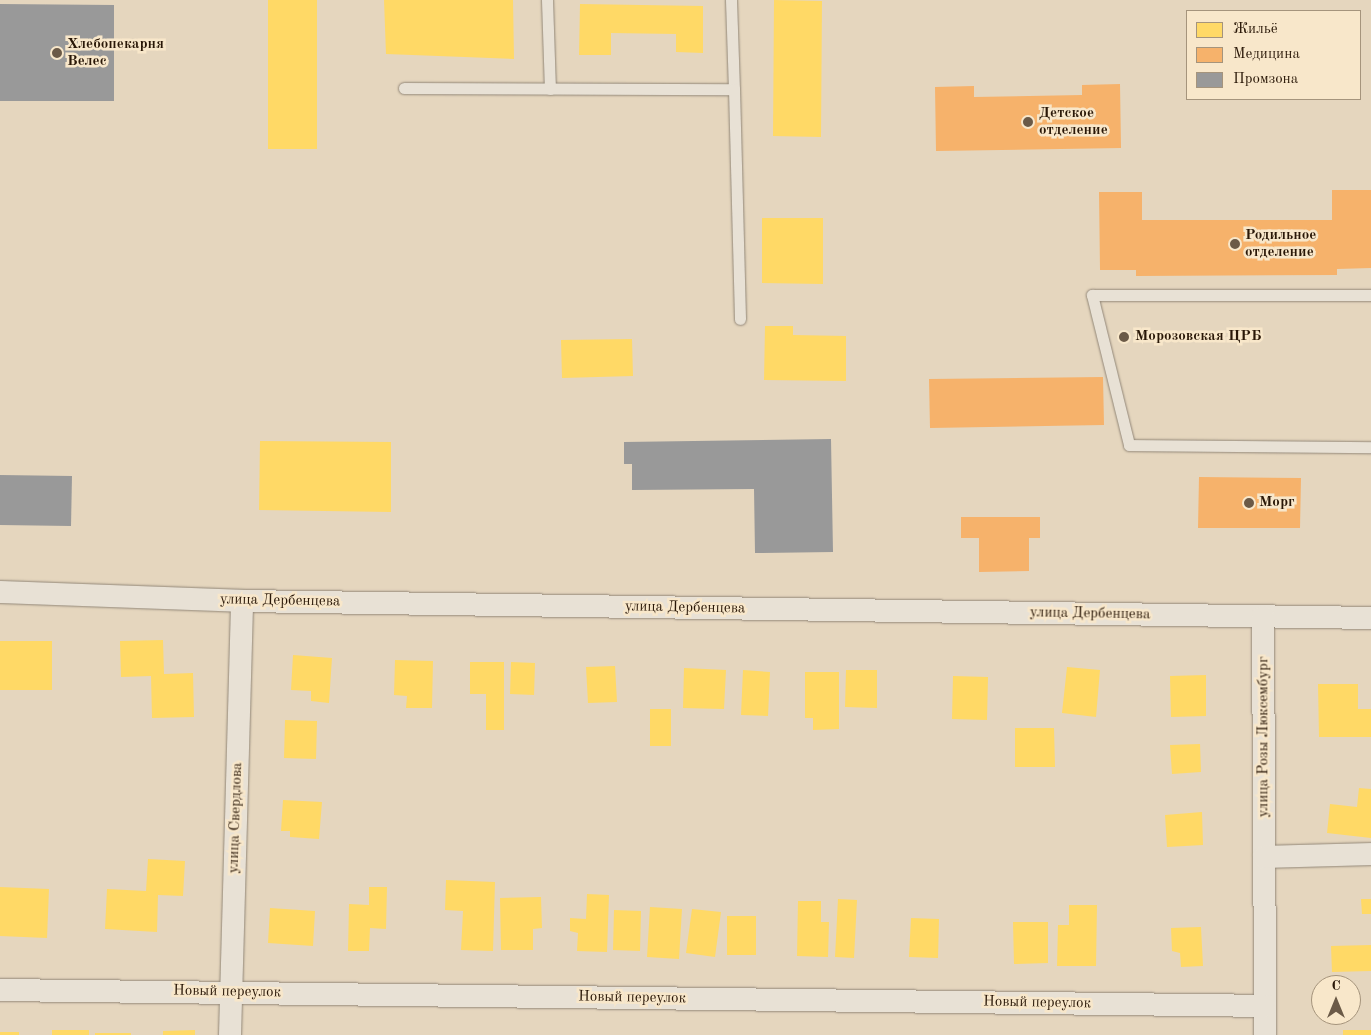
<!DOCTYPE html>
<html>
<head>
<meta charset="utf-8">
<style>
  body { margin:0 }
  #map { position:relative; width:1371px; height:1035px; overflow:hidden; background:#e5d6be; font-family:"Old Standard TT",serif }
  div>[style] { position:absolute }
  .homes>* { inset:0; background:#ffd966 }
  .health>* { inset:0; background:#f6b26b }
  .industry>* { inset:0; background:#999 }
  .roads { filter:drop-shadow(0 0 1px #928778) drop-shadow(0 0 1px #928778) }
  .lane>* { height:11px; margin:-5.5px; padding:0 5.5px; transform-origin:5.5px; border-radius:5.5px; background:#e8e1d5 }
  .street>* { height:22px; margin:-11px; padding:0 11px; transform-origin:11px; border-radius:11px; background:#e8e1d5 }
  .dots>* { width:14px; height:14px; translate:-50% -50%; box-sizing:border-box; border:2px solid #f8e7ca; border-radius:50% }
  span { translate:-50% -50%; white-space:nowrap; text-align:center; line-height:1.15; -webkit-text-stroke:5px #f8e7ca; paint-order:stroke }
  .poi-label { font-size:15px; color:#291707; font-weight:700 }
  .left { translate:0 -50%; text-align:left }
  .street-label { font-size:15px; color:#291707 }
  .legend { position:absolute; left:1186px; top:10px; width:175px; height:90px; box-sizing:border-box; background:#f8e7ca; border:1px solid #a5947c; margin:0; padding:6px 9px; list-style:none; font-size:15px; color:#291707 }
  .legend li { display:flex; align-items:center; gap:10px; height:25px }
  .legend b { width:25px; border:1px solid #a5947c }
  .north { position:absolute; left:1311px; top:975px; width:50px; height:50px; box-sizing:border-box; background:#f8e7ca; border:1px solid #a5947c; border-radius:50%; rotate:0deg; font-size:14px; font-weight:700; line-height:20px; text-align:center; color:#291707 }
  .north::after { content:''; display:block; margin:auto; width:18px; height:22px; background:#6b5a47; clip-path:polygon(50% 0,100% 100%,50% 72%,0 100%) }
</style>
</head>
<body>
<div id="map">
  <div class="homes">
    <div style="clip-path:polygon(268px 0,317px 0,317px 149px,268px 149px)"></div>
    <div style="clip-path:polygon(384px 0,513px 0,514px 59px,386px 54px)"></div>
    <div style="clip-path:polygon(774px 0,822px 1px,821px 137px,773px 136px)"></div>
    <div style="clip-path:polygon(580px 4px,703px 6px,703px 53px,676px 52px,676px 34px,611px 33px,611px 55px,579px 55px)"></div>
    <div style="clip-path:polygon(762px 218px,823px 218px,823px 284px,762px 283px)"></div>
    <div style="clip-path:polygon(765px 326px,793px 326px,793px 335px,846px 336px,846px 381px,764px 380px)"></div>
    <div style="clip-path:polygon(632px 339px,633px 376px,562px 378px,561px 340px)"></div>
    <div style="clip-path:polygon(260px 441px,391px 442px,391px 512px,259px 510px)"></div>
    <div style="clip-path:polygon(163px 640px,164px 674px,193px 673px,194px 717px,152px 718px,151px 676px,121px 677px,120px 641px)"></div>
    <div style="clip-path:polygon(0 641px,52px 641px,52px 690px,0 690px)"></div>
    <div style="clip-path:polygon(293px 655px,332px 658px,329px 703px,311px 701px,311px 691px,291px 690px)"></div>
    <div style="clip-path:polygon(395px 660px,433px 661px,432px 708px,406px 708px,407px 696px,394px 695px)"></div>
    <div style="clip-path:polygon(470px 662px,504px 662px,504px 730px,486px 730px,486px 694px,470px 694px)"></div>
    <div style="clip-path:polygon(511px 662px,535px 663px,534px 695px,510px 694px)"></div>
    <div style="clip-path:polygon(615px 666px,617px 702px,588px 703px,586px 667px)"></div>
    <div style="clip-path:polygon(1067px 667px,1100px 670px,1096px 717px,1062px 713px)"></div>
    <div style="clip-path:polygon(684px 668px,726px 670px,724px 709px,683px 708px)"></div>
    <div style="clip-path:polygon(743px 670px,770px 672px,768px 716px,741px 715px)"></div>
    <div style="clip-path:polygon(846px 670px,877px 670px,877px 708px,845px 707px)"></div>
    <div style="clip-path:polygon(805px 672px,839px 672px,839px 729px,813px 730px,813px 718px,805px 718px)"></div>
    <div style="clip-path:polygon(1206px 675px,1206px 716px,1171px 717px,1170px 676px)"></div>
    <div style="clip-path:polygon(953px 676px,988px 677px,987px 720px,952px 719px)"></div>
    <div style="clip-path:polygon(1318px 684px,1358px 684px,1358px 709px,1371px 709px,1371px 737px,1319px 737px)"></div>
    <div style="clip-path:polygon(650px 709px,671px 709px,671px 746px,650px 746px)"></div>
    <div style="clip-path:polygon(285px 720px,317px 721px,316px 759px,284px 758px)"></div>
    <div style="clip-path:polygon(1015px 728px,1054px 728px,1055px 767px,1015px 767px)"></div>
    <div style="clip-path:polygon(1200px 744px,1201px 772px,1172px 774px,1170px 745px)"></div>
    <div style="clip-path:polygon(1359px 788px,1371px 789px,1371px 838px,1327px 833px,1330px 804px,1357px 807px)"></div>
    <div style="clip-path:polygon(283px 800px,322px 802px,319px 839px,290px 837px,290px 831px,281px 831px)"></div>
    <div style="clip-path:polygon(1202px 812px,1203px 845px,1167px 847px,1165px 815px)"></div>
    <div style="clip-path:polygon(148px 859px,185px 861px,183px 896px,158px 895px,157px 932px,105px 929px,107px 889px,146px 891px)"></div>
    <div style="clip-path:polygon(446px 880px,495px 882px,493px 951px,461px 950px,463px 911px,445px 910px)"></div>
    <div style="clip-path:polygon(0 887px,49px 889px,47px 938px,0 936px)"></div>
    <div style="clip-path:polygon(369px 887px,387px 887px,386px 929px,370px 928px,369px 951px,348px 951px,349px 904px,369px 905px)"></div>
    <div style="clip-path:polygon(587px 894px,609px 895px,607px 952px,577px 951px,578px 933px,570px 931px,570px 918px,586px 919px)"></div>
    <div style="clip-path:polygon(541px 897px,542px 928px,533px 929px,533px 950px,501px 950px,500px 898px)"></div>
    <div style="clip-path:polygon(838px 899px,857px 900px,854px 958px,835px 957px)"></div>
    <div style="clip-path:polygon(1361px 899px,1371px 899px,1371px 914px,1362px 914px)"></div>
    <div style="clip-path:polygon(798px 901px,821px 901px,821px 922px,829px 922px,828px 957px,797px 956px)"></div>
    <div style="clip-path:polygon(1069px 905px,1097px 905px,1096px 966px,1057px 966px,1058px 925px,1069px 925px)"></div>
    <div style="clip-path:polygon(650px 907px,682px 909px,679px 959px,647px 957px)"></div>
    <div style="clip-path:polygon(270px 908px,315px 911px,313px 946px,268px 943px)"></div>
    <div style="clip-path:polygon(692px 909px,721px 912px,715px 957px,686px 953px)"></div>
    <div style="clip-path:polygon(614px 910px,641px 911px,640px 951px,613px 950px)"></div>
    <div style="clip-path:polygon(727px 916px,756px 916px,756px 955px,727px 955px)"></div>
    <div style="clip-path:polygon(911px 918px,939px 919px,938px 958px,909px 957px)"></div>
    <div style="clip-path:polygon(1013px 922px,1048px 922px,1048px 963px,1014px 964px)"></div>
    <div style="clip-path:polygon(1201px 927px,1203px 966px,1181px 967px,1180px 953px,1172px 951px,1171px 928px)"></div>
    <div style="clip-path:polygon(1371px 945px,1371px 971px,1332px 972px,1331px 946px)"></div>
    <div style="clip-path:polygon(52px 1030px,89px 1030px,89px 1035px,52px 1035px)"></div>
    <div style="clip-path:polygon(195px 1030px,195px 1035px,163px 1035px,163px 1031px)"></div>
    <div style="clip-path:polygon(1343px 1030px,1371px 1030px,1371px 1035px,1343px 1035px)"></div>
    <div style="clip-path:polygon(0 1032px,19px 1032px,19px 1035px,0 1035px)"></div>
    <div style="clip-path:polygon(95px 1033px,131px 1033px,131px 1035px,95px 1035px)"></div>
  </div>
  <div class="health">
    <div style="clip-path:polygon(1120px 84px,1121px 148px,936px 151px,935px 87px,974px 86px,974px 97px,1082px 95px,1082px 85px)"></div>
    <div style="clip-path:polygon(1332px 190px,1371px 190px,1371px 268px,1337px 269px,1337px 275px,1136px 276px,1136px 270px,1100px 270px,1099px 192px,1142px 192px,1142px 220px,1332px 220px)"></div>
    <div style="clip-path:polygon(1103px 377px,1104px 425px,930px 428px,929px 379px)"></div>
    <div style="clip-path:polygon(1199px 477px,1301px 478px,1300px 528px,1198px 528px)"></div>
    <div style="clip-path:polygon(961px 517px,1040px 517px,1040px 538px,1029px 538px,1029px 571px,979px 572px,979px 538px,961px 538px)"></div>
  </div>
  <div class="industry">
    <div style="clip-path:polygon(0 4px,114px 5px,114px 101px,0 101px)"></div>
    <div style="clip-path:polygon(831px 439px,833px 552px,755px 553px,754px 489px,632px 490px,632px 464px,624px 464px,624px 442px)"></div>
    <div style="clip-path:polygon(0 475px,72px 476px,71px 526px,0 525px)"></div>
  </div>
  <div class="roads">
    <div class="lane">
      <div style="left:547px;top:0;width:89px;rotate:88.1deg"></div>
      <div style="left:731px;top:0;width:89px;rotate:88.1deg"></div>
      <div style="left:404px;top:88px;width:330px;rotate:0.2deg"></div>
      <div style="left:734px;top:89px;width:230px;rotate:88.5deg"></div>
      <div style="left:1371px;top:295px;width:279px;rotate:180deg"></div>
      <div style="left:1092px;top:295px;width:154px;rotate:76.1deg"></div>
      <div style="left:1129px;top:445px;width:242px;rotate:0.5deg"></div>
    </div>
    <div class="street">
      <div style="left:0;top:592px;width:242px;rotate:2.1deg"></div>
      <div style="left:242px;top:601px;width:1129px;rotate:0.86deg"></div>
      <div style="left:1263px;top:617px;width:418px;rotate:89.7deg"></div>
      <div style="left:1264px;top:857px;width:107px;rotate:-1.6deg"></div>
      <div style="left:0;top:990px;width:1265px;rotate:0.72deg"></div>
      <div style="left:230px;top:1035px;width:434px;rotate:-88.4deg"></div>
    </div>
  </div>
  <div class="dots">
    <div style="left:57px;top:53px;background:#6b5a47"></div>
    <div style="left:1028px;top:122px;background:#6b5a47"></div>
    <div style="left:1235px;top:244px;background:#6b5a47"></div>
    <div style="left:1124px;top:337px;background:#6b5a47"></div>
    <div style="left:1249px;top:503px;background:#6b5a47"></div>
  </div>
  <div class="poi-label">
    <span class="left" style="left:67px;top:53px">Хлебопекарня<br>Велес</span>
    <span class="left" style="left:1039px;top:122px">Детское<br>отделение</span>
    <span class="left" style="left:1245px;top:244px">Родильное<br>отделение</span>
    <span class="left" style="left:1135px;top:337px">Морозовская ЦРБ</span>
    <span class="left" style="left:1259px;top:503px">Морг</span>
  </div>
  <div class="street-label">
    <span style="left:280px;top:601px;rotate:1deg">улица Дербенцева</span>
    <span style="left:685px;top:608px;rotate:1deg">улица Дербенцева</span>
    <span style="left:1090px;top:614px;rotate:1deg">улица Дербенцева</span>
    <span style="left:1264px;top:737px;rotate:-90deg">улица Розы Люксембург</span>
    <span style="left:236px;top:818px;rotate:-88deg">улица Свердлова</span>
    <span style="left:227px;top:992px;rotate:1deg">Новый переулок</span>
    <span style="left:632px;top:998px;rotate:1deg">Новый переулок</span>
    <span style="left:1037px;top:1003px;rotate:1deg">Новый переулок</span>
  </div>
  <ul class="legend">
  <li><b style="height:14px;background:#ffd966"></b>Жильё</li>
  <li><b style="height:14px;background:#f6b26b"></b>Медицина</li>
  <li><b style="height:14px;background:#999"></b>Промзона</li>
  </ul>
  <div class="north">С</div>
</div>
</body>
</html>
